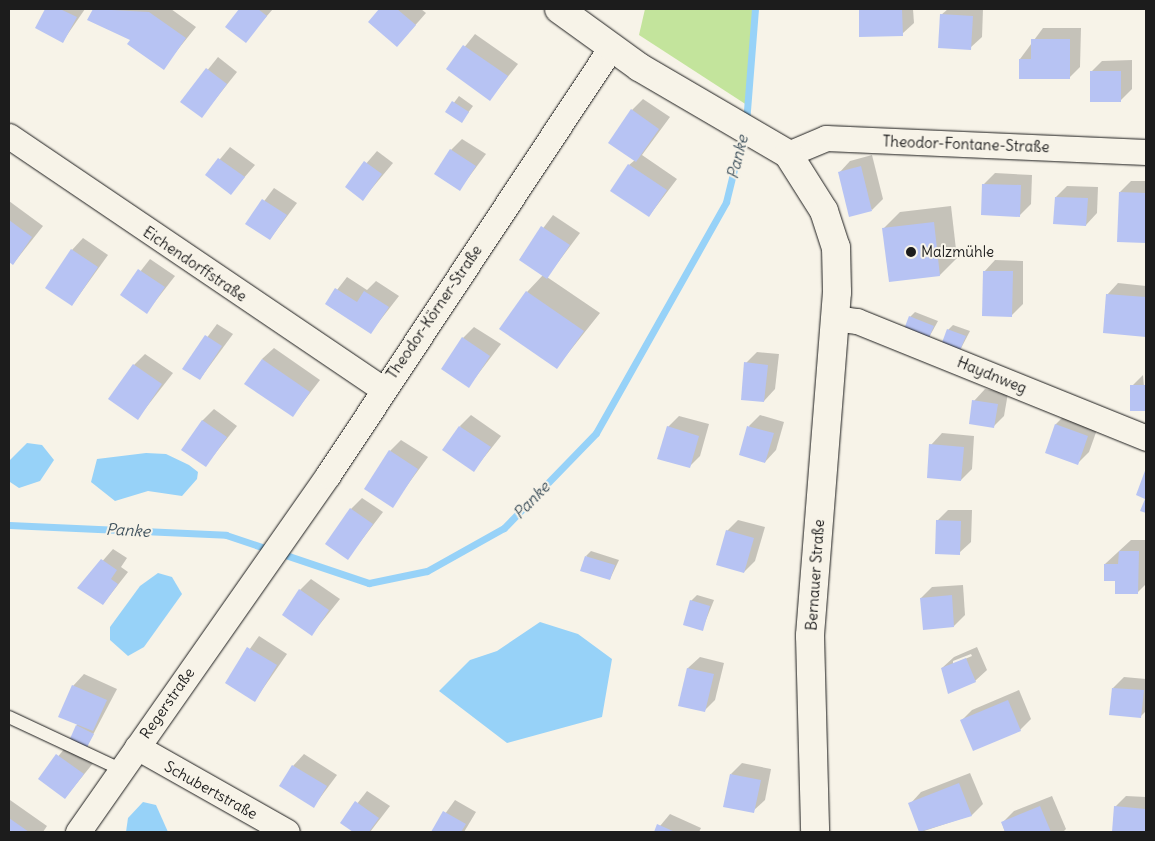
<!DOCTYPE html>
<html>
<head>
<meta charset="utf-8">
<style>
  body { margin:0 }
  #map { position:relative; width:1155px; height:841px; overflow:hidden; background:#f7f3e8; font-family:Delius,sans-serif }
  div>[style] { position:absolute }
  .green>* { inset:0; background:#c3e49c }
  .water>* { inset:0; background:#97d2f8 }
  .shadow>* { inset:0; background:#0003 }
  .stream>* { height:7px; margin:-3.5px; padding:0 3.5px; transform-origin:3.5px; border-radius:3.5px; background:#97d2f8 }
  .building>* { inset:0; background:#b7c3f3 }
  .roads { filter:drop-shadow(0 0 1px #1c1c1c) drop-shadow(0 0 1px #1c1c1c) }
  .lane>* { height:12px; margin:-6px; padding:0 6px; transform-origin:6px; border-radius:6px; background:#f7f3e8 }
  .street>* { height:25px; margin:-12.5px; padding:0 12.5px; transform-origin:12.5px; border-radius:12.5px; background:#f7f3e8 }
  .secondary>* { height:28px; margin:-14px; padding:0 14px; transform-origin:14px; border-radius:14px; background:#f7f3e8 }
  .dots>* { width:14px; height:14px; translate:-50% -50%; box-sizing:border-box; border:2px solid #f7f3e8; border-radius:50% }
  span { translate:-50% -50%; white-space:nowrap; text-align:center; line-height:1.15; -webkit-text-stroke:4px #f7f3e8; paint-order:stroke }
  .street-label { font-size:15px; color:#1c1c1c }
  .poi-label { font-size:15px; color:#1c1c1c }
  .left { translate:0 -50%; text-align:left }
  .water-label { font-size:16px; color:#41535e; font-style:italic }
  .frame { position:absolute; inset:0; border:10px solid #1c1c1c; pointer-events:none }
</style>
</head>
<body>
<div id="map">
  <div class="green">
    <div style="clip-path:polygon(645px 9px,754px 9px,750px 107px,639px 35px)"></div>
  </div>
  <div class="water">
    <div style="clip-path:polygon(27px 443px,42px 445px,54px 460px,40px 481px,19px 488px,10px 482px,9px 461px)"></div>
    <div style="clip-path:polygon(146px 453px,166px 454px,189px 465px,198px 472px,197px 479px,182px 496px,148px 491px,115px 501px,91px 482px,97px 459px)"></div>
    <div style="clip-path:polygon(158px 573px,172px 577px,182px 594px,144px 647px,128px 656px,110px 640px,110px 627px,140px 586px)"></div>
    <div style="clip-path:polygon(540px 622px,578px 634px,612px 659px,602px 717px,507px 743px,439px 691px,470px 660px,497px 651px)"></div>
    <div style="clip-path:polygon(143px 802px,156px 805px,168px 832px,126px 832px,128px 818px)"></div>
  </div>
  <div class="shadow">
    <div style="clip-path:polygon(47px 9px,85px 9px,63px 41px,37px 28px)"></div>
    <div style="clip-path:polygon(94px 9px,171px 9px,196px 27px,163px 68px,132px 40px,89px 19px)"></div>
    <div style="clip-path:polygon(240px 9px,273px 9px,245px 41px,226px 27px)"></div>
    <div style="clip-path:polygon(381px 9px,421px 9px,426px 13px,397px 46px,369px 22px)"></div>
    <div style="clip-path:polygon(860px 9px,913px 9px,914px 23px,902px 34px,861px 35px)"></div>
    <div style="clip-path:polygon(948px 9px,983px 9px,982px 37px,970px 48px,941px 15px)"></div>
    <div style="clip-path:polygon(1043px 28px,1081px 28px,1080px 67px,1069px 78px,1020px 59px)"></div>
    <div style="clip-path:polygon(475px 34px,518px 64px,490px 99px,447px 69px)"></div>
    <div style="clip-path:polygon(218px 57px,237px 72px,202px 116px,182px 102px)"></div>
    <div style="clip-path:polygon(1132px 60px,1132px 89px,1121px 100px,1091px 72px,1102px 61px)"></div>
    <div style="clip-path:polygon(459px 96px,473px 106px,462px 121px,447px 112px)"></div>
    <div style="clip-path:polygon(643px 99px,670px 117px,642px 155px,677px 179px,649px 216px,629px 165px,635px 160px,632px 110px)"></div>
    <div style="clip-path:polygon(462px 139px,486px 154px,460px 189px,451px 150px)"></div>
    <div style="clip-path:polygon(230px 147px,255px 165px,231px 193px,207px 175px)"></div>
    <div style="clip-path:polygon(377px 151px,393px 163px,363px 199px,346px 187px)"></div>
    <div style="clip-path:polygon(872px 155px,883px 199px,872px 210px,839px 173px,850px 161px)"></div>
    <div style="clip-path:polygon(995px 173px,1032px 175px,1031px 204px,1020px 215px,983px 185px)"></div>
    <div style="clip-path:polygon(1131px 181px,1146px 181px,1145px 241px,1120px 192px)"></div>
    <div style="clip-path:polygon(1067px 186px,1098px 187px,1097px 213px,1086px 225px,1056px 197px)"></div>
    <div style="clip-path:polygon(274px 188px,297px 203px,270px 239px,247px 224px)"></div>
    <div style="clip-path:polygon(9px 201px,43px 226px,13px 264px,9px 261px)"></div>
    <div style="clip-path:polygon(951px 206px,957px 258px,940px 275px,890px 281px,884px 228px,900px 212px)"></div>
    <div style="clip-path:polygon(553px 215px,580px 233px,547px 277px,600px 313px,557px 367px,527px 292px,543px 275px,520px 259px)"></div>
    <div style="clip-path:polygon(83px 238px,108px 255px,72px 305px,72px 250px)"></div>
    <div style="clip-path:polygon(150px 259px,175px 276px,147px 312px,122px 295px)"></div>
    <div style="clip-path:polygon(995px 260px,1023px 261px,1023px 304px,1011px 316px,984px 272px)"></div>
    <div style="clip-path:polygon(347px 277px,367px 290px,376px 281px,399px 296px,371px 332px,327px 303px)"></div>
    <div style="clip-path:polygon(1118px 283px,1146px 286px,1146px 336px,1104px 332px,1107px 295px)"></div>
    <div style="clip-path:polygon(915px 312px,938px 321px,927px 341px,910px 317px)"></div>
    <div style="clip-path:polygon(217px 324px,233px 334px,200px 379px,184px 369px)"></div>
    <div style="clip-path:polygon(953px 325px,970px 331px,958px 354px,948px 330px)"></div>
    <div style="clip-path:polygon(474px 327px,501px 344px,469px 386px,463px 338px)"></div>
    <div style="clip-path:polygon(274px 348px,320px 380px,293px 415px,262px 359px)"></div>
    <div style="clip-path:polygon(757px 352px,779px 354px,775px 389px,764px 401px,746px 363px)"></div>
    <div style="clip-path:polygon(145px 354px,173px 373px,138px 418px,134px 365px)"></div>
    <div style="clip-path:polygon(1143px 375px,1146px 410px,1132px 410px,1132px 386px)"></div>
    <div style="clip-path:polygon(985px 389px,1008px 393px,1004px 416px,993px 427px,974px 401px)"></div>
    <div style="clip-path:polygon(214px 409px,237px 426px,206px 465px,202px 421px)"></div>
    <div style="clip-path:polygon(1067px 413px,1099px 424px,1089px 452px,1078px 463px,1046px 452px,1056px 424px)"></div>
    <div style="clip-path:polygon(471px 415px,501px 436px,474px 470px,460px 426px)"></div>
    <div style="clip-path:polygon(760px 415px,784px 422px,776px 450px,765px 462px,749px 426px)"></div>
    <div style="clip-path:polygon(679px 416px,709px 424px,700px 456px,689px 467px,668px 427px)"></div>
    <div style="clip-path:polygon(942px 433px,974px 436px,972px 469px,961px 480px,931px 445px)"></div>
    <div style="clip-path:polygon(401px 440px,428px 457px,392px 506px,390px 451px)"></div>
    <div style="clip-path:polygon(362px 498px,383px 512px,348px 558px,351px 509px)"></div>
    <div style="clip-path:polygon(948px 510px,972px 510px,971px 542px,959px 553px,937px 521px)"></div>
    <div style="clip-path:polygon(738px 520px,765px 527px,755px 561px,744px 572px,727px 531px)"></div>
    <div style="clip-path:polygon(1131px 540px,1146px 540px,1146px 584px,1137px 593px,1117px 580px,1105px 564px)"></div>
    <div style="clip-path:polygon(113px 549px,127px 558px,121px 567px,128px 572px,103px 604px,79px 588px)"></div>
    <div style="clip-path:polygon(591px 551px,619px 560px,610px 579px,586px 556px)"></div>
    <div style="clip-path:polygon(311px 579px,340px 599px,312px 634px,300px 590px)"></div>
    <div style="clip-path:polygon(963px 585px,965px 615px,954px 626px,921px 598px,932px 587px)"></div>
    <div style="clip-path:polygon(697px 595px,714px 600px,702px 630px,691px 601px)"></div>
    <div style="clip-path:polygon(259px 636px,287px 654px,255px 700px,226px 683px)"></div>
    <div style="clip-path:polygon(evenodd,977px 647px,987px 670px,975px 681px,942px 668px,954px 657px,977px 647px,971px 654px,972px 656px,953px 664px,953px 661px,971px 654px)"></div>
    <div style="clip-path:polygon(700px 657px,724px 663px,715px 700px,704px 711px,680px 705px,688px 668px)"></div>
    <div style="clip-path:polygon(84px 674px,117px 689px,86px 748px,77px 726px,73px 686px)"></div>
    <div style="clip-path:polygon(1124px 677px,1146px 679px,1146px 711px,1141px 716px,1113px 688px)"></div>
    <div style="clip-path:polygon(1019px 690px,1031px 719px,1020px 730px,961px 721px,972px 710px)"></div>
    <div style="clip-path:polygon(69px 743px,94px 762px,65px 798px,40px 779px)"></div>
    <div style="clip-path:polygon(304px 754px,337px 775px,314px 806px,293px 766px)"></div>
    <div style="clip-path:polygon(742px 763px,771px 769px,765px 800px,753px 811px,731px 774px)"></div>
    <div style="clip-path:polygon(970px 773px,983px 804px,972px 815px,921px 832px,910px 804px,921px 792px)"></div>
    <div style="clip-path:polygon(367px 791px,390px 806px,370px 832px,355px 832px,342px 823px)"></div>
    <div style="clip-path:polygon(1052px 796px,1066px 829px,1063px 832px,1005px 832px,1002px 823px,1014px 811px)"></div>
    <div style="clip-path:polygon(1126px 796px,1146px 797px,1146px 832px,1113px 832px,1115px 807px)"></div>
    <div style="clip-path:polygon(10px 800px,47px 826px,43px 832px,9px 832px)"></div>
    <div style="clip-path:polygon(455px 800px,476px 812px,464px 832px,432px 832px)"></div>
    <div style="clip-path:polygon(670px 814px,701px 828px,699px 832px,655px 832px)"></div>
  </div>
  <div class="stream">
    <div style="left:746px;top:123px;width:114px;rotate:-85.5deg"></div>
    <div style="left:9px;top:525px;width:217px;rotate:2.6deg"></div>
    <div style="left:226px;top:535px;width:151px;rotate:18.6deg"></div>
    <div style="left:369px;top:583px;width:59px;rotate:-11.7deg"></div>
    <div style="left:427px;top:571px;width:88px;rotate:-29.2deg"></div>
    <div style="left:504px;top:528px;width:132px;rotate:-45.9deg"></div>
    <div style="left:596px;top:433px;width:265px;rotate:-60.6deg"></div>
    <div style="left:726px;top:202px;width:71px;rotate:-76.2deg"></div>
  </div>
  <div class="building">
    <div style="clip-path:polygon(45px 9px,60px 9px,77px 17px,63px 43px,35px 28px)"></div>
    <div style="clip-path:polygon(93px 9px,149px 12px,186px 38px,164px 70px,127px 44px,130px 40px,87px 20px)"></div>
    <div style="clip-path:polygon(239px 9px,258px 9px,267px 16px,246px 43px,225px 27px)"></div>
    <div style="clip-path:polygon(379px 9px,397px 9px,416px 25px,397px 47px,368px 22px)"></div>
    <div style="clip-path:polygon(859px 9px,902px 9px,903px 36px,859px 37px)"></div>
    <div style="clip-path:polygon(940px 14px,973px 16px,971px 50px,938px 48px)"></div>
    <div style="clip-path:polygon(1031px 39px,1070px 39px,1070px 79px,1019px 79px,1019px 59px,1031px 59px)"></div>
    <div style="clip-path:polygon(463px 45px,508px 76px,490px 101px,446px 69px)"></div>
    <div style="clip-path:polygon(206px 68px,227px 84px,202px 118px,180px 102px)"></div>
    <div style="clip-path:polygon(1090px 71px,1121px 71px,1121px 102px,1090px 102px)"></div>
    <div style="clip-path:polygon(452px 101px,469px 112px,462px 123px,445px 112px)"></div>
    <div style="clip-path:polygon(631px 109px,659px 129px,636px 162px,608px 143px)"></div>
    <div style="clip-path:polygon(450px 149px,476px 166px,460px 191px,434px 174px)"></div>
    <div style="clip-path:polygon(218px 158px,245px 177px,231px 195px,205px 175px)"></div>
    <div style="clip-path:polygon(364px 161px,382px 174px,363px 201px,345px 187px)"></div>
    <div style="clip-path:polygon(628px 164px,667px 190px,649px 217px,610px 191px)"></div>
    <div style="clip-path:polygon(861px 166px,872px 211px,849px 217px,838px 172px)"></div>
    <div style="clip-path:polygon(982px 184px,1021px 185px,1020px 217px,981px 215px)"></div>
    <div style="clip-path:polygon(1119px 192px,1146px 193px,1146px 243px,1117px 242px)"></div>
    <div style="clip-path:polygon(1055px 197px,1088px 198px,1086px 226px,1053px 224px)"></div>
    <div style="clip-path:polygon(262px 199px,287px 215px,270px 240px,245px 224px)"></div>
    <div style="clip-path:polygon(9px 220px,32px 237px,13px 265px,9px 262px)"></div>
    <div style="clip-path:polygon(934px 222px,940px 276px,889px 282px,882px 228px)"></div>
    <div style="clip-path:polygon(541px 226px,570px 245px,547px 279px,519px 260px)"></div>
    <div style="clip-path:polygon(71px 249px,98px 267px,72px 306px,45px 288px)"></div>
    <div style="clip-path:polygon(138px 269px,165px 287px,147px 314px,120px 295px)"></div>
    <div style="clip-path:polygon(983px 271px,1013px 271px,1012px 317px,982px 316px)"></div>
    <div style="clip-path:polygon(335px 288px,357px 302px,364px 291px,389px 307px,371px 334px,325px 304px)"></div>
    <div style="clip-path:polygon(526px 291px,584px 331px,557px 369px,499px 329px)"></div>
    <div style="clip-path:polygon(1106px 294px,1146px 297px,1146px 337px,1103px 333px)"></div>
    <div style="clip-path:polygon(909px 316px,934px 326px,927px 342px,903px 332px)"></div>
    <div style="clip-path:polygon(947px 329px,966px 336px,958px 355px,940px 348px)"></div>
    <div style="clip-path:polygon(205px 335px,222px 346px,200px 380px,182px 369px)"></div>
    <div style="clip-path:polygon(462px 337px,490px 356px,469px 388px,441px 369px)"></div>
    <div style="clip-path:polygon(262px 359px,310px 392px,293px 417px,244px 384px)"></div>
    <div style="clip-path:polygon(744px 362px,768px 365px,764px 402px,741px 400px)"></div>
    <div style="clip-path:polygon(133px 364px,162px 384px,138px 420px,108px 399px)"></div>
    <div style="clip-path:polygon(1130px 385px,1146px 385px,1146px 411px,1130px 411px)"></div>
    <div style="clip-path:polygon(972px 400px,998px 404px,994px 428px,969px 424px)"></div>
    <div style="clip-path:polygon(202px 420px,227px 437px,206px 467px,181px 450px)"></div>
    <div style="clip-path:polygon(1055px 424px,1088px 436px,1078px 465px,1045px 453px)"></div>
    <div style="clip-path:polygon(459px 426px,491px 447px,474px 472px,442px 450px)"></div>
    <div style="clip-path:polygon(667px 426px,699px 436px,690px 468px,657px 459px)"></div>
    <div style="clip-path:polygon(747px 426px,774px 433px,765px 463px,739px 455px)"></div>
    <div style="clip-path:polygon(929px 444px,964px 447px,961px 481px,927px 478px)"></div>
    <div style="clip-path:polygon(389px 450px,418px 469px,393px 508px,364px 489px)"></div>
    <div style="clip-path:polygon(1146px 468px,1146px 513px,1140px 511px,1145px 499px,1136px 495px)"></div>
    <div style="clip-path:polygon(350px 508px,373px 524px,348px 560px,325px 544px)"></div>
    <div style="clip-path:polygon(936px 520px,961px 521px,960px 555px,935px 554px)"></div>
    <div style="clip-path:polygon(726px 530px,754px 538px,744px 573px,716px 565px)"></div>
    <div style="clip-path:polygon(1119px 551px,1139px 551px,1138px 594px,1115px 594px,1115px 581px,1104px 581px,1104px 564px,1118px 564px)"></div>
    <div style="clip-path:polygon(585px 556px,615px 565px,610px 580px,580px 571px)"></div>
    <div style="clip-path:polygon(101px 559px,117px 570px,111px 579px,118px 584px,103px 605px,77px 588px)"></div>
    <div style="clip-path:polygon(299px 589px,329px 610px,312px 636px,282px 615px)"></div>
    <div style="clip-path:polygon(952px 595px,954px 627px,923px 630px,920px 598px)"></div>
    <div style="clip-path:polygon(690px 600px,710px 606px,703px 631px,683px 625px)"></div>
    <div style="clip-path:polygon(247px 647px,277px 665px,255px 702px,225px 683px)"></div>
    <div style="clip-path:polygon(966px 658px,976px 682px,948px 694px,941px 668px)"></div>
    <div style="clip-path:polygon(687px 668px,714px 674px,705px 712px,678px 706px)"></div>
    <div style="clip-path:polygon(72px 685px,107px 700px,93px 731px,58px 717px)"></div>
    <div style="clip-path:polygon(1112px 688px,1144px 690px,1141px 718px,1109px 715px)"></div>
    <div style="clip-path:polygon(1008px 700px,1021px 731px,973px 751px,960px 720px)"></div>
    <div style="clip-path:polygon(76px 725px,94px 734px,86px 749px,69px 741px)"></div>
    <div style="clip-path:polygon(56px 754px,84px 774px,65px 799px,38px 779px)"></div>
    <div style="clip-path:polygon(292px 765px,327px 786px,314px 808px,279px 786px)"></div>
    <div style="clip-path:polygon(730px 774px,761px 780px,754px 813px,723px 807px)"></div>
    <div style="clip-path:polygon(959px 783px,972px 816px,919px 832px,908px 803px)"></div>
    <div style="clip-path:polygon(355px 801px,379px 818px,369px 832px,353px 832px,340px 823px)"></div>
    <div style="clip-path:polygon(1040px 806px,1051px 832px,1005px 832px,1001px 822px)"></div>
    <div style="clip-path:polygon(1114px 806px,1146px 809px,1146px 832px,1112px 832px)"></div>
    <div style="clip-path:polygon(443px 811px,466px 824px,461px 832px,431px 832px)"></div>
    <div style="clip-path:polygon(9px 818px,29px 832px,9px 832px)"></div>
    <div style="clip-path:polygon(657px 824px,675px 832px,654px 832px)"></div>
  </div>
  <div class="roads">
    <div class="lane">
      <div style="left:9px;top:717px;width:123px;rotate:25.1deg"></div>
    </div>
    <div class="street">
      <div style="left:9px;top:136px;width:452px;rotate:34.1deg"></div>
      <div style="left:788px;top:154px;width:41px;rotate:-22.8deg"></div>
      <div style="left:826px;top:138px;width:320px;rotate:2.5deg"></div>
      <div style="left:835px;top:318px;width:22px;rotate:8deg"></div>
      <div style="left:857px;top:321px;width:312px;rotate:22deg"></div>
      <div style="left:137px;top:747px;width:172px;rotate:29.5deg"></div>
      <div style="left:78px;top:832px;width:436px;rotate:-55deg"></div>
      <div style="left:328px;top:475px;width:511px;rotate:-56.5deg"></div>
    </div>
    <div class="secondary">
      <div style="left:559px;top:9px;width:99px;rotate:35.9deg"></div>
      <div style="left:639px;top:67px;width:173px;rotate:30.3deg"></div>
      <div style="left:788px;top:154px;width:67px;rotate:57.7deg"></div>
      <div style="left:824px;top:211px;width:38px;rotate:72deg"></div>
      <div style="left:836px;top:247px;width:45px;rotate:88.7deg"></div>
      <div style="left:837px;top:292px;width:345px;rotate:94.5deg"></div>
      <div style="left:810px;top:636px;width:196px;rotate:88.5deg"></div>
    </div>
  </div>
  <div class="dots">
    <div style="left:911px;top:252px;background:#1c1c1c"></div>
  </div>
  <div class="street-label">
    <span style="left:966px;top:144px;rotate:2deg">Theodor-Fontane-Straße</span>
    <span style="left:195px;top:264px;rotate:34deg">Eichendorffstraße</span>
    <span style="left:434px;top:312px;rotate:-56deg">Theodor-Körner-Straße</span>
    <span style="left:992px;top:375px;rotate:22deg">Haydnweg</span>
    <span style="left:815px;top:575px;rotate:-86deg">Bernauer Straße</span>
    <span style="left:167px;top:703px;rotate:-55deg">Regerstraße</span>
    <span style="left:211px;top:790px;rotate:29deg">Schubertstraße</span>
  </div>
  <div class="poi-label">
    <span class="left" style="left:921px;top:252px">Malzmühle</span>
  </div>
  <div class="water-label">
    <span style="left:737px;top:157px;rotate:-76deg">Panke</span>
    <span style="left:531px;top:500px;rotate:-46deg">Panke</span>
    <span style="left:128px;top:530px;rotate:3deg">Panke</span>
  </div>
  <div class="frame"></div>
</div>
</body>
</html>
